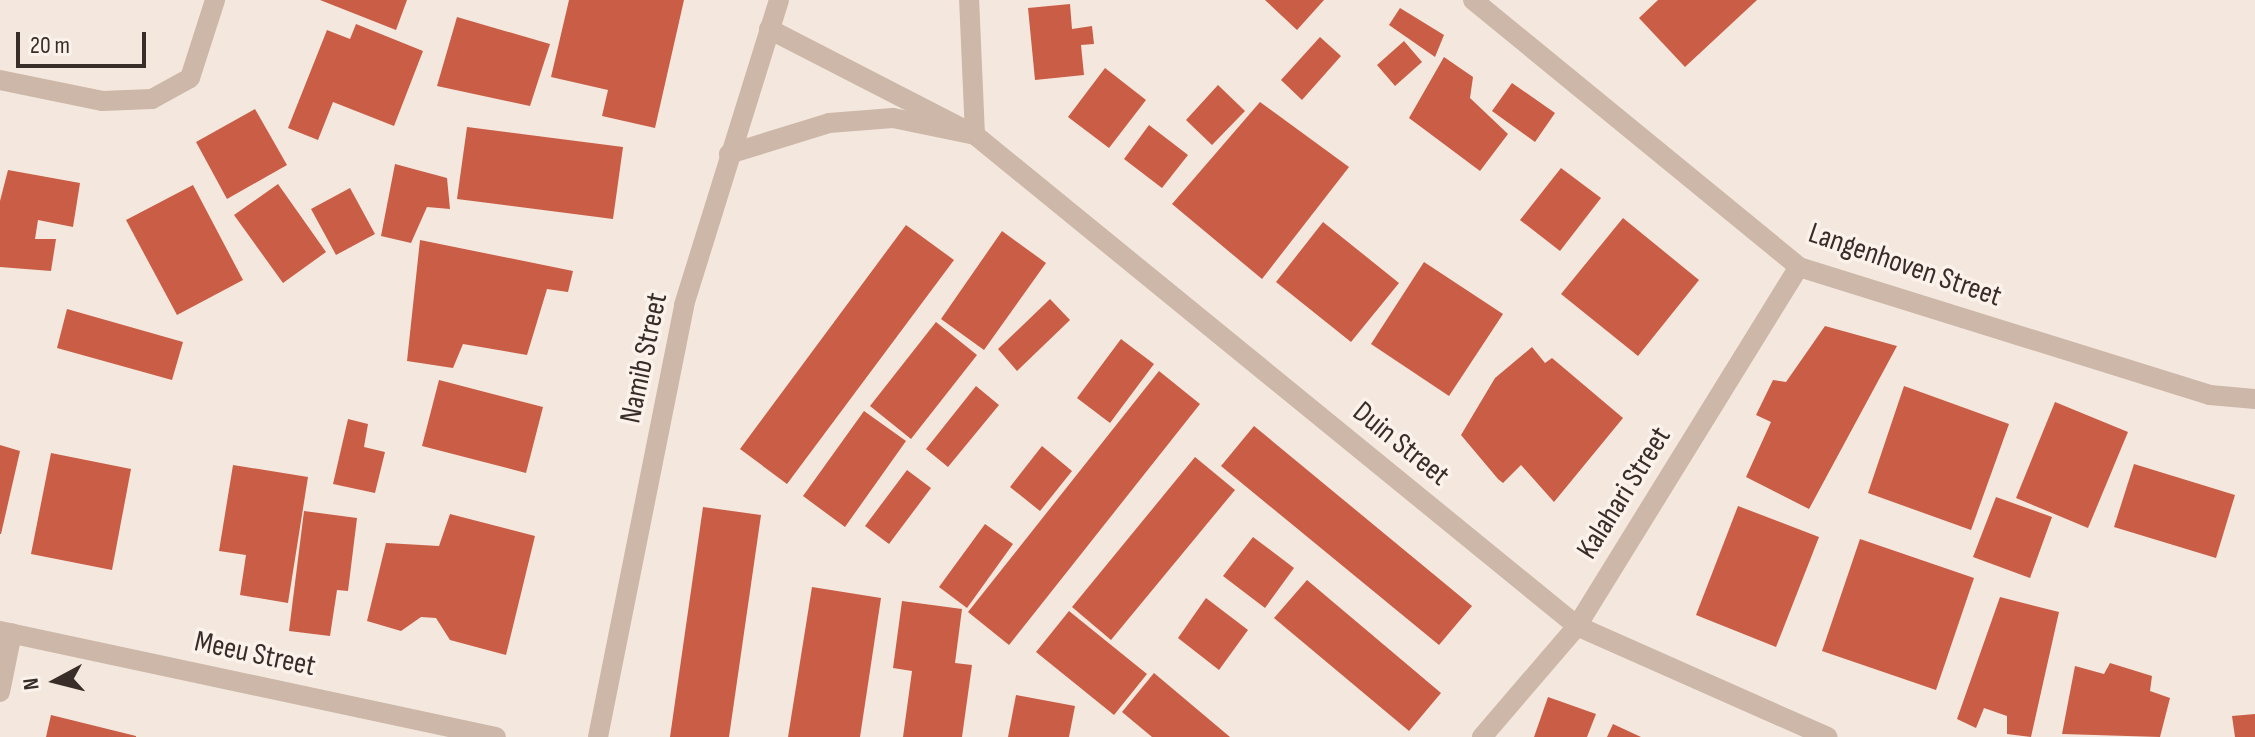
<!DOCTYPE html>
<html>
<head>
<meta charset="utf-8">
<style>
  body { margin:0 }
  #map { position:relative; width:2255px; height:737px; overflow:hidden; background:#f4e8de; font-family:"Sofia Sans Condensed",sans-serif }
  div>[style] { position:absolute }
  .building>* { inset:0; background:#ca5d45 }
  .minor>* { height:20px; margin:-10px; padding:0 10px; transform-origin:10px; border-radius:10px; background:#cdb7a9 }
  .tertiary>* { height:20px; margin:-10px; padding:0 10px; transform-origin:10px; border-radius:10px; background:#cdb7a9 }
  span { translate:-50% -50%; white-space:nowrap; text-align:center; line-height:1.15; -webkit-text-stroke:7px #fbf2eb; paint-order:stroke }
  .street-label { font-size:30px; color:#392d29 }
  .north { position:absolute; left:16px; top:641px; width:80px; height:80px; -webkit-text-stroke:6px #fbf2eb; paint-order:stroke; rotate:263deg; font-size:22px; font-weight:700; line-height:32px; text-align:center; color:#392d29 }
  .north::after { content:''; display:block; margin:auto; width:28px; height:36px; background:#392d29; clip-path:polygon(50% 0,100% 100%,50% 72%,0 100%) }
  .scale { position:absolute; left:16px; top:32px; width:130px; height:36px; box-sizing:border-box; border:4px solid #392d29; border-top:0; padding-left:10px; font-size:24px; line-height:28px; white-space:nowrap; color:#392d29; -webkit-text-stroke:6px #fbf2eb; paint-order:stroke }
</style>
</head>
<body>
<div id="map">
  <div class="building">
    <div style="clip-path:polygon(320px 0,407px 0,396px 30px)"></div>
    <div style="clip-path:polygon(569px 0,684px 0,655px 128px,602px 116px,608px 90px,551px 77px)"></div>
    <div style="clip-path:polygon(1265px 0,1324px 0,1297px 30px)"></div>
    <div style="clip-path:polygon(1658px 0,1757px 0,1685px 67px,1639px 18px)"></div>
    <div style="clip-path:polygon(1070px 4px,1072px 29px,1092px 26px,1094px 44px,1081px 45px,1084px 75px,1035px 80px,1028px 8px)"></div>
    <div style="clip-path:polygon(1400px 8px,1444px 35px,1435px 57px,1389px 25px)"></div>
    <div style="clip-path:polygon(457px 17px,550px 44px,530px 106px,437px 86px)"></div>
    <div style="clip-path:polygon(356px 24px,423px 51px,394px 126px,333px 102px,318px 140px,288px 128px,327px 30px,350px 39px)"></div>
    <div style="clip-path:polygon(1320px 37px,1341px 56px,1302px 100px,1281px 80px)"></div>
    <div style="clip-path:polygon(1404px 41px,1422px 62px,1395px 86px,1377px 65px)"></div>
    <div style="clip-path:polygon(1444px 57px,1473px 77px,1470px 98px,1508px 134px,1480px 171px,1409px 118px)"></div>
    <div style="clip-path:polygon(1105px 68px,1146px 100px,1109px 148px,1068px 117px)"></div>
    <div style="clip-path:polygon(1512px 83px,1555px 113px,1535px 142px,1492px 111px)"></div>
    <div style="clip-path:polygon(1218px 85px,1245px 111px,1212px 145px,1186px 120px)"></div>
    <div style="clip-path:polygon(1260px 102px,1349px 167px,1262px 279px,1172px 204px)"></div>
    <div style="clip-path:polygon(255px 109px,287px 165px,227px 199px,196px 142px)"></div>
    <div style="clip-path:polygon(1149px 125px,1188px 155px,1162px 188px,1124px 159px)"></div>
    <div style="clip-path:polygon(467px 127px,623px 147px,613px 219px,457px 199px)"></div>
    <div style="clip-path:polygon(395px 164px,447px 178px,450px 209px,427px 207px,411px 243px,381px 236px)"></div>
    <div style="clip-path:polygon(1561px 168px,1601px 198px,1560px 251px,1520px 220px)"></div>
    <div style="clip-path:polygon(8px 170px,80px 183px,73px 227px,38px 220px,35px 239px,56px 239px,51px 271px,0 267px,0 201px)"></div>
    <div style="clip-path:polygon(278px 184px,326px 252px,283px 283px,234px 215px)"></div>
    <div style="clip-path:polygon(193px 185px,243px 280px,177px 315px,126px 220px)"></div>
    <div style="clip-path:polygon(350px 188px,375px 234px,336px 255px,311px 209px)"></div>
    <div style="clip-path:polygon(1623px 218px,1699px 280px,1638px 356px,1561px 294px)"></div>
    <div style="clip-path:polygon(1323px 222px,1399px 283px,1351px 342px,1276px 282px)"></div>
    <div style="clip-path:polygon(906px 225px,954px 260px,787px 484px,740px 449px)"></div>
    <div style="clip-path:polygon(1002px 231px,1046px 263px,984px 350px,941px 319px)"></div>
    <div style="clip-path:polygon(420px 240px,573px 271px,568px 292px,547px 289px,527px 355px,463px 344px,453px 368px,407px 361px)"></div>
    <div style="clip-path:polygon(1424px 262px,1503px 314px,1449px 396px,1371px 344px)"></div>
    <div style="clip-path:polygon(1050px 299px,1070px 320px,1017px 371px,998px 349px)"></div>
    <div style="clip-path:polygon(67px 309px,183px 342px,172px 380px,57px 348px)"></div>
    <div style="clip-path:polygon(936px 322px,977px 355px,911px 439px,870px 406px)"></div>
    <div style="clip-path:polygon(1825px 326px,1897px 346px,1809px 509px,1746px 477px,1771px 422px,1756px 415px,1773px 380px,1786px 382px)"></div>
    <div style="clip-path:polygon(1121px 339px,1154px 364px,1110px 423px,1077px 398px)"></div>
    <div style="clip-path:polygon(1532px 347px,1545px 363px,1552px 358px,1623px 418px,1554px 502px,1521px 465px,1503px 483px,1498px 479px,1461px 435px,1495px 378px)"></div>
    <div style="clip-path:polygon(1159px 371px,1200px 404px,1009px 645px,968px 612px)"></div>
    <div style="clip-path:polygon(439px 380px,543px 407px,526px 473px,422px 446px)"></div>
    <div style="clip-path:polygon(976px 386px,999px 405px,948px 467px,926px 449px)"></div>
    <div style="clip-path:polygon(1904px 386px,2009px 424px,1971px 530px,1868px 493px)"></div>
    <div style="clip-path:polygon(2055px 402px,2128px 432px,2088px 528px,2016px 498px)"></div>
    <div style="clip-path:polygon(864px 411px,906px 441px,845px 527px,803px 496px)"></div>
    <div style="clip-path:polygon(348px 419px,368px 424px,364px 447px,385px 452px,375px 493px,333px 484px)"></div>
    <div style="clip-path:polygon(1254px 426px,1472px 606px,1439px 645px,1221px 466px)"></div>
    <div style="clip-path:polygon(0 445px,20px 451px,1px 534px,0 534px)"></div>
    <div style="clip-path:polygon(1042px 446px,1072px 471px,1040px 511px,1010px 487px)"></div>
    <div style="clip-path:polygon(51px 453px,131px 469px,112px 570px,31px 554px)"></div>
    <div style="clip-path:polygon(1195px 457px,1235px 490px,1111px 640px,1072px 607px)"></div>
    <div style="clip-path:polygon(2134px 464px,2235px 495px,2216px 558px,2114px 527px)"></div>
    <div style="clip-path:polygon(233px 465px,308px 477px,288px 603px,240px 595px,246px 555px,219px 551px)"></div>
    <div style="clip-path:polygon(907px 470px,931px 488px,889px 544px,865px 526px)"></div>
    <div style="clip-path:polygon(1996px 497px,2052px 517px,2030px 578px,1973px 557px)"></div>
    <div style="clip-path:polygon(1738px 506px,1819px 537px,1776px 647px,1696px 615px)"></div>
    <div style="clip-path:polygon(703px 507px,761px 515px,729px 737px,670px 737px)"></div>
    <div style="clip-path:polygon(304px 511px,357px 518px,348px 591px,337px 590px,330px 636px,289px 631px)"></div>
    <div style="clip-path:polygon(450px 514px,535px 536px,506px 655px,450px 640px,436px 618px,421px 617px,401px 631px,367px 621px,386px 543px,439px 546px)"></div>
    <div style="clip-path:polygon(985px 524px,1013px 544px,967px 608px,939px 587px)"></div>
    <div style="clip-path:polygon(1253px 537px,1294px 568px,1265px 608px,1223px 576px)"></div>
    <div style="clip-path:polygon(1860px 539px,1974px 578px,1936px 690px,1822px 651px)"></div>
    <div style="clip-path:polygon(1307px 580px,1441px 693px,1409px 731px,1274px 618px)"></div>
    <div style="clip-path:polygon(812px 587px,881px 598px,860px 737px,788px 737px)"></div>
    <div style="clip-path:polygon(2000px 597px,2059px 612px,2031px 737px,2007px 734px,2007px 716px,1984px 708px,1976px 728px,1957px 719px)"></div>
    <div style="clip-path:polygon(1206px 598px,1248px 630px,1219px 670px,1178px 638px)"></div>
    <div style="clip-path:polygon(902px 601px,962px 609px,955px 663px,972px 665px,962px 737px,903px 737px,912px 671px,893px 668px)"></div>
    <div style="clip-path:polygon(1069px 611px,1147px 674px,1114px 715px,1036px 652px)"></div>
    <div style="clip-path:polygon(2110px 663px,2152px 676px,2150px 691px,2170px 698px,2160px 737px,2062px 734px,2075px 666px,2104px 674px)"></div>
    <div style="clip-path:polygon(1154px 673px,1230px 737px,1152px 737px,1122px 712px)"></div>
    <div style="clip-path:polygon(1016px 695px,1075px 706px,1069px 737px,1008px 737px)"></div>
    <div style="clip-path:polygon(1548px 697px,1596px 714px,1587px 737px,1534px 737px)"></div>
    <div style="clip-path:polygon(2255px 714px,2255px 737px,2235px 737px,2232px 716px)"></div>
    <div style="clip-path:polygon(51px 715px,136px 736px,136px 737px,46px 737px)"></div>
    <div style="clip-path:polygon(1613px 724px,1641px 737px,1607px 737px)"></div>
  </div>
  <div class="minor">
    <div style="left:1473px;top:0;width:421px;rotate:39.3deg"></div>
    <div style="left:1799px;top:267px;width:430px;rotate:17.3deg"></div>
    <div style="left:2210px;top:395px;width:45px;rotate:5.1deg"></div>
    <div style="left:769px;top:29px;width:232px;rotate:27.2deg"></div>
    <div style="left:975px;top:135px;width:777px;rotate:39.2deg"></div>
    <div style="left:1577px;top:626px;width:274px;rotate:23.9deg"></div>
    <div style="left:0;top:80px;width:104px;rotate:11.6deg"></div>
    <div style="left:102px;top:101px;width:50px;rotate:-2.3deg"></div>
    <div style="left:152px;top:99px;width:43px;rotate:-28.9deg"></div>
    <div style="left:190px;top:78px;width:82px;rotate:-72.2deg"></div>
    <div style="left:729px;top:154px;width:105px;rotate:-17.2deg"></div>
    <div style="left:829px;top:123px;width:64px;rotate:-4.5deg"></div>
    <div style="left:893px;top:118px;width:84px;rotate:11.7deg"></div>
    <div style="left:975px;top:135px;width:135px;rotate:-92.5deg"></div>
    <div style="left:0;top:631px;width:507px;rotate:12.06deg"></div>
    <div style="left:0;top:692px;width:60px;rotate:-78.5deg"></div>
    <div style="left:1482px;top:737px;width:146px;rotate:-49.4deg"></div>
    <div style="left:1577px;top:626px;width:422px;rotate:-58.3deg"></div>
  </div>
  <div class="tertiary">
    <div style="left:598px;top:737px;width:440px;rotate:-78.7deg"></div>
    <div style="left:684px;top:305px;width:319px;rotate:-72.7deg"></div>
  </div>
  <div class="street-label">
    <span style="left:1905px;top:265px;rotate:19deg">Langenhoven Street</span>
    <span style="left:644px;top:358px;rotate:-78deg">Namib Street</span>
    <span style="left:1401px;top:444px;rotate:39deg">Duin Street</span>
    <span style="left:1624px;top:493px;rotate:-58deg">Kalahari Street</span>
    <span style="left:255px;top:654px;rotate:12deg">Meeu Street</span>
  </div>
  <div class="north">N</div>
  <div class="scale">20 m</div>
</div>
</body>
</html>
